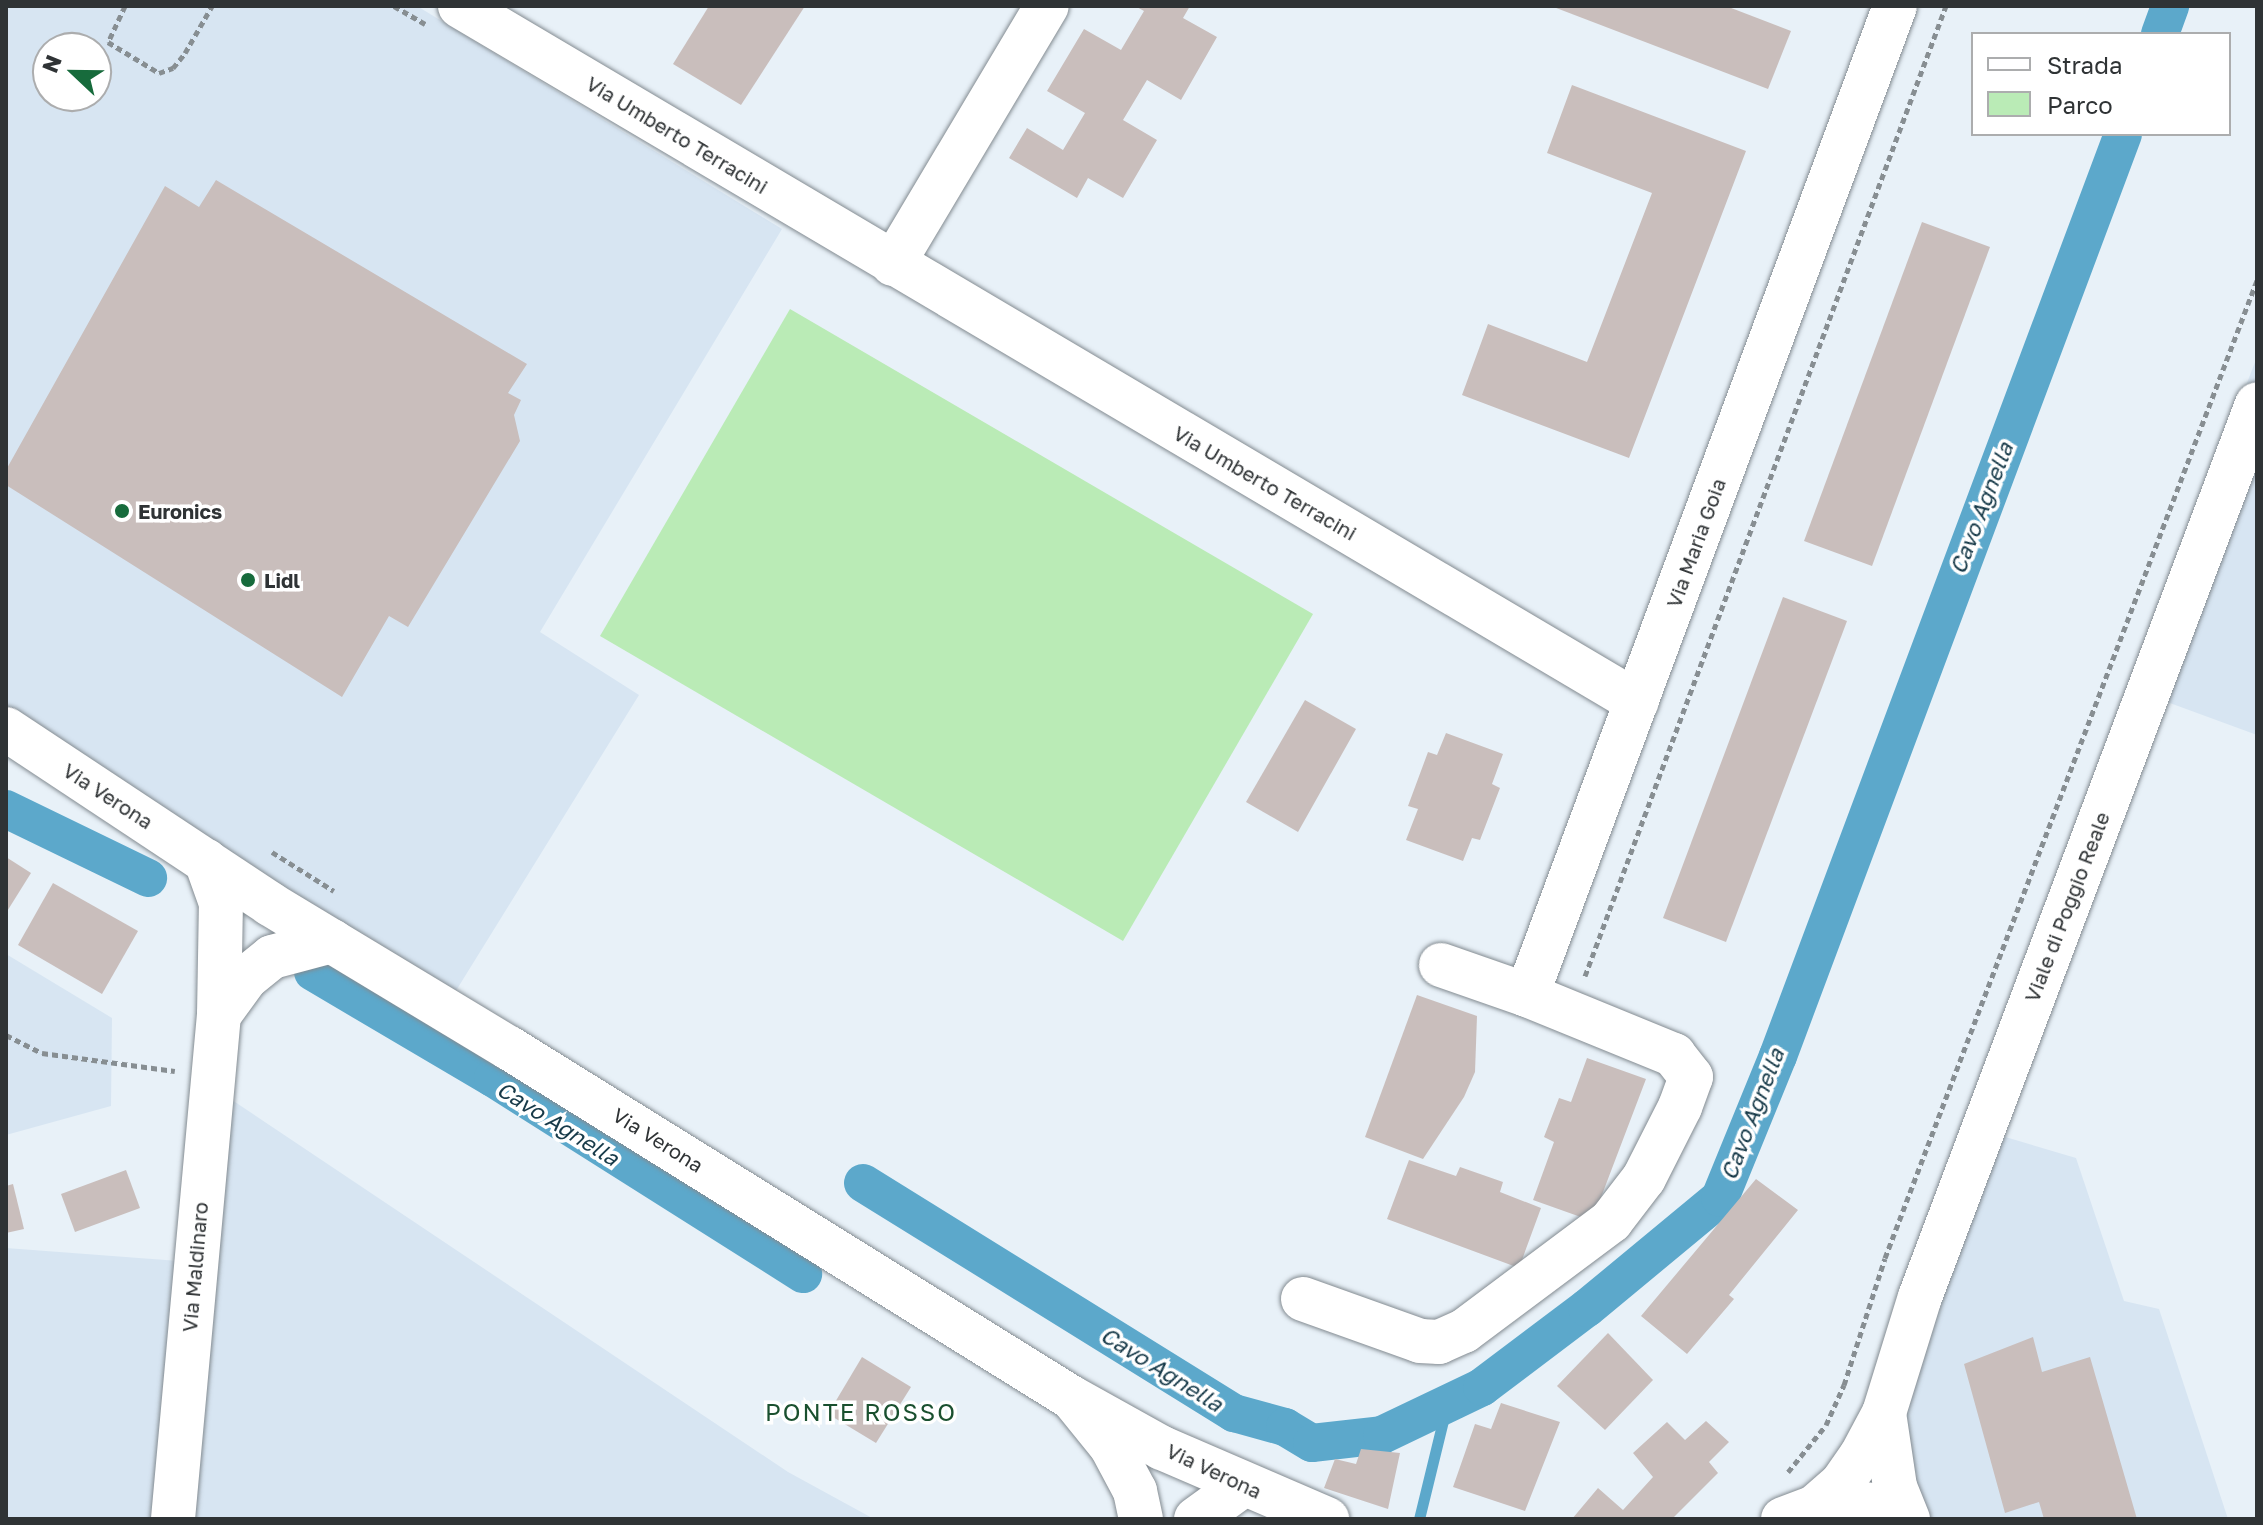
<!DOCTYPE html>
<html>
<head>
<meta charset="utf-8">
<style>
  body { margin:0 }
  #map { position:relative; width:2263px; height:1525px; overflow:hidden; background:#e8f1f8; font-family:"Golos Text",sans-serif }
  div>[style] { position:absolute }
  .built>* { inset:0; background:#d7e5f2 }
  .green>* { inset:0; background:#baebb6 }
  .stream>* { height:11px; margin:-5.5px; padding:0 5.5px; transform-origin:5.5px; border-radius:5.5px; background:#5ca8cb }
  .canal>* { height:38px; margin:-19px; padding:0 19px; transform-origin:19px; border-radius:19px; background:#5ca8cb }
  .building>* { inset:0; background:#c9bebc }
  .path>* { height:5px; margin-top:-2.5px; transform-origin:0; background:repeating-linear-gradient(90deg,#878e92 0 6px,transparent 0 10px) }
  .roads { filter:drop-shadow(0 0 2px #838b91) drop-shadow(0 0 2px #838b91) }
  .minor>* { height:44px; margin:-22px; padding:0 22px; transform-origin:22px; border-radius:22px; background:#fff }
  .major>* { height:44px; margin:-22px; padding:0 22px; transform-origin:22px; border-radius:22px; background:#fff }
  .dots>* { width:22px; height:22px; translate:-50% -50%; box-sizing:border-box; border:4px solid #fff; border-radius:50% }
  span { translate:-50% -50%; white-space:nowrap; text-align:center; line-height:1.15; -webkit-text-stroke:7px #fff; paint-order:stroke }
  .street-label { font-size:20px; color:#2f3335 }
  .poi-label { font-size:20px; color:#2f3335; font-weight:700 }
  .left { translate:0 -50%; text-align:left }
  .water-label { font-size:22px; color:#173a49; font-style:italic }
  .quarter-label { font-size:24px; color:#1a502f; letter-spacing:2px }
  .frame { position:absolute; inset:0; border:8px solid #2f3335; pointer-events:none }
  .legend { position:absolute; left:1971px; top:32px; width:260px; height:104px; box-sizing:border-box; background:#fff; border:2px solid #acadae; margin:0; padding:10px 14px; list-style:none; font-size:24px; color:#2f3335 }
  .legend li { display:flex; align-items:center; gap:16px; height:40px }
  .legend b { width:40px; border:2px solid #acadae }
  .north { position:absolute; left:32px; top:32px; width:80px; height:80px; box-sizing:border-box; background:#fff; border:2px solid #acadae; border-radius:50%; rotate:292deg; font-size:22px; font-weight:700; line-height:32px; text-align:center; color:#2f3335 }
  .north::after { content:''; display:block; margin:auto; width:28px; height:36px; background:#176b3c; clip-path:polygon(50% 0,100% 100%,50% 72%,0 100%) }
</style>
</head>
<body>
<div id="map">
  <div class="built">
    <div style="clip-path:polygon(evenodd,6px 6px,417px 6px,782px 229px,540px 632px,639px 695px,449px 1002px,6px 728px,6px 6px,48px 48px,96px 48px,96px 96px,48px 96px,48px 48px)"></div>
    <div style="clip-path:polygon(2257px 357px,2257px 735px,2129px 688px)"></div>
    <div style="clip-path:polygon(6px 954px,112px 1018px,111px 1106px,6px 1135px)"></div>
    <div style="clip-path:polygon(208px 1084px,788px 1472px,874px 1519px,6px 1519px,6px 1248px,192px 1262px)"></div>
    <div style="clip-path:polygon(1992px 1133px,2076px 1158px,2124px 1301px,2159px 1309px,2228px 1519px,1921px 1519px,1897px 1409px)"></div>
  </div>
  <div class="green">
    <div style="clip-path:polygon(790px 309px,1313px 614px,1123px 941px,600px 636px)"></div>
  </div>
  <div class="stream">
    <div style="left:1419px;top:1519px;width:118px;rotate:-76.3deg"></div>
  </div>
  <div class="canal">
    <div style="left:2160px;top:34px;width:30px;rotate:-70deg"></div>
    <div style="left:6px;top:809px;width:158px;rotate:25.9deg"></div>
    <div style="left:313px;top:972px;width:209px;rotate:30.5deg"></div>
    <div style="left:493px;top:1078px;width:367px;rotate:32.3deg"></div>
    <div style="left:863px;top:1183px;width:437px;rotate:31.8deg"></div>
    <div style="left:1234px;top:1413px;width:53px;rotate:15.4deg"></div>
    <div style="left:1285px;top:1427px;width:31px;rotate:31deg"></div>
    <div style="left:1312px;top:1443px;width:70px;rotate:-6.5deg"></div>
    <div style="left:1382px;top:1435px;width:111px;rotate:-25.6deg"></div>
    <div style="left:1482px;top:1387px;width:131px;rotate:-37deg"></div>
    <div style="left:1587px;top:1308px;width:173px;rotate:-39.6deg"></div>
    <div style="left:1720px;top:1198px;width:153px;rotate:-67.8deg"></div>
    <div style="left:1778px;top:1056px;width:984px;rotate:-69.48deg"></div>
  </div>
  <div class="building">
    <div style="clip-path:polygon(709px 6px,805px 6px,741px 105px,673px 64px)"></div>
    <div style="clip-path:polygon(1135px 6px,1190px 6px,1183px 18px,1217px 37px,1181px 100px,1147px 80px,1123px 120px,1157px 140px,1123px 198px,1088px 178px,1077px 198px,1009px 158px,1027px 128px,1063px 150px,1085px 113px,1047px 91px,1084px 29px,1121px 50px,1144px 11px)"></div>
    <div style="clip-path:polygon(1551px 6px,1726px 6px,1791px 31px,1768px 89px)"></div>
    <div style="clip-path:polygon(1572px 85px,1746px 151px,1629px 458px,1462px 395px,1488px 324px,1587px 362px,1652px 193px,1547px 153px)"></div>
    <div style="clip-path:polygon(216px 180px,527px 364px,508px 393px,521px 400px,514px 415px,520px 441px,408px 627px,389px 616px,342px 697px,6px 485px,6px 470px,165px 186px,199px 207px)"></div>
    <div style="clip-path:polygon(1922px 222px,1990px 247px,1872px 566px,1804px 541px)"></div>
    <div style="clip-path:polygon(1783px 597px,1847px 621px,1726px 942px,1663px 918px)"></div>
    <div style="clip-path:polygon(1305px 700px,1356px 729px,1298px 832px,1246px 802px)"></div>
    <div style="clip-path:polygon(1446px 733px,1503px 754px,1492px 784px,1500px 788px,1480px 840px,1472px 838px,1463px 861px,1406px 840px,1418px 809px,1408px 806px,1428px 752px,1437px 755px)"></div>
    <div style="clip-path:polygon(6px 857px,31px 873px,6px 913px)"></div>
    <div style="clip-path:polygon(53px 883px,138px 931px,102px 994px,18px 945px)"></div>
    <div style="clip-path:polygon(1417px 995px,1477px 1016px,1475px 1072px,1464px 1097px,1423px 1159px,1365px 1137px)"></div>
    <div style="clip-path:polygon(1587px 1058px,1646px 1079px,1592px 1221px,1533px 1200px,1554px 1142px,1544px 1137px,1559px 1098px,1571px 1102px)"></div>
    <div style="clip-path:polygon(1409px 1160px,1456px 1176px,1460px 1167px,1503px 1182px,1500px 1192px,1541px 1208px,1519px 1268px,1387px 1219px)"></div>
    <div style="clip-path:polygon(126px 1170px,140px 1208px,75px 1232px,61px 1194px)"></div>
    <div style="clip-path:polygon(1756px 1179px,1798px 1210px,1729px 1295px,1734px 1299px,1687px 1354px,1641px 1316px)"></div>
    <div style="clip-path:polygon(13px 1184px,24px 1229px,6px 1233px,6px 1186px)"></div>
    <div style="clip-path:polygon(1608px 1333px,1653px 1380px,1605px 1430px,1557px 1386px)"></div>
    <div style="clip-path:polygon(2033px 1337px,2042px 1372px,2090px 1357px,2137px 1519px,2044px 1519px,2039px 1502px,2005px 1513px,1964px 1364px)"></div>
    <div style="clip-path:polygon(862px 1357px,911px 1387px,876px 1443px,828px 1414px)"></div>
    <div style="clip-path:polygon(1501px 1403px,1560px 1422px,1525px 1511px,1453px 1487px,1475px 1424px,1491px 1429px)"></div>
    <div style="clip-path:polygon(1706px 1421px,1729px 1442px,1709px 1462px,1718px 1473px,1672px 1519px,1572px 1519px,1598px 1488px,1623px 1510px,1653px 1477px,1633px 1453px,1667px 1422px,1685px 1440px)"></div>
    <div style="clip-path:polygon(1361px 1449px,1400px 1453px,1388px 1509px,1324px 1488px,1335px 1459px,1356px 1464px)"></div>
  </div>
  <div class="path">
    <div style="left:125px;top:6px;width:40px;rotate:115deg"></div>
    <div style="left:108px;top:42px;width:60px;rotate:31.3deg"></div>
    <div style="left:159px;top:73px;width:15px;rotate:-20deg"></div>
    <div style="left:173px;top:68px;width:19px;rotate:-51deg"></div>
    <div style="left:185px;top:53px;width:54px;rotate:-60.1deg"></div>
    <div style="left:394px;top:6px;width:36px;rotate:30deg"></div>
    <div style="left:272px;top:852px;width:73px;rotate:32.2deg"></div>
    <div style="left:1585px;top:976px;width:1035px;rotate:-69.59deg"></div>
    <div style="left:6px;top:1035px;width:40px;rotate:26.6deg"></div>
    <div style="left:42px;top:1053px;width:134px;rotate:7.7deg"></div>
    <div style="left:1788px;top:1472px;width:60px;rotate:-51deg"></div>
    <div style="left:1826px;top:1425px;width:44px;rotate:-65.8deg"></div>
    <div style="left:1844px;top:1385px;width:133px;rotate:-72.1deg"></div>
    <div style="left:1885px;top:1258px;width:1046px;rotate:-69.17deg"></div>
  </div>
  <div class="roads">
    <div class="minor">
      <div style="left:460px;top:6px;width:1367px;rotate:30.6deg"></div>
      <div style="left:893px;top:264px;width:300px;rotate:-59.2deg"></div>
      <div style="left:1441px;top:965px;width:91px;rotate:19.2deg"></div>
      <div style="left:1527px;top:995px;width:1055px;rotate:-69.59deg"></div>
      <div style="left:219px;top:1015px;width:46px;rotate:-53.9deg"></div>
      <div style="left:246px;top:978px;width:33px;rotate:-39deg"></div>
      <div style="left:272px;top:957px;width:62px;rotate:-14.9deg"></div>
      <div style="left:1303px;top:1299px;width:124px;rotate:19.7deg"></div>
      <div style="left:1420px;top:1341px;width:19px;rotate:3deg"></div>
      <div style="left:1439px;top:1342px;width:27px;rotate:-24deg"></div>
      <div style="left:1464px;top:1331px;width:184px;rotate:-36.8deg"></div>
      <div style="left:1611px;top:1221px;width:54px;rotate:-52.5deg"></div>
      <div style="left:1644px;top:1178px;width:80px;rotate:-63.1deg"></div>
      <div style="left:1680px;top:1107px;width:32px;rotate:-70deg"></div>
      <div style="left:1691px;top:1077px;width:28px;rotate:-128deg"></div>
      <div style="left:1674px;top:1055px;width:159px;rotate:-157.8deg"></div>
      <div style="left:1072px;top:1398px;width:62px;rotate:50.9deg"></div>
      <div style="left:1111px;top:1446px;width:51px;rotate:61.9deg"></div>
      <div style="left:1135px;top:1491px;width:29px;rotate:78deg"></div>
      <div style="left:1884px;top:1413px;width:75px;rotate:81.5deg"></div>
      <div style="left:1895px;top:1487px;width:35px;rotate:68deg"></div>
      <div style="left:1817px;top:1505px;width:33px;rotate:-41deg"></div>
      <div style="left:1842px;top:1483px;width:33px;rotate:-55deg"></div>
      <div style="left:1861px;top:1456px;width:49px;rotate:-61.9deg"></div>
      <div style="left:1884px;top:1413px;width:121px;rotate:-72.8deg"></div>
      <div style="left:1920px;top:1297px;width:954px;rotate:-69.32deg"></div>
      <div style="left:173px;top:1519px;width:506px;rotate:-84.79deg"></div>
      <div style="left:219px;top:1015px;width:112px;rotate:-89deg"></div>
      <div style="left:221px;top:903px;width:45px;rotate:-109.7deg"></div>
      <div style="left:1196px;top:1519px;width:58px;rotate:-35.9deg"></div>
    </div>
    <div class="major">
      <div style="left:6px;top:729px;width:317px;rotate:33.5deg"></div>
      <div style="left:270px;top:904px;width:279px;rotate:31.1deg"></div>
      <div style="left:509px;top:1048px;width:663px;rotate:31.87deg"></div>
      <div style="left:1072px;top:1398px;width:103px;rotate:29.1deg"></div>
      <div style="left:1162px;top:1448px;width:180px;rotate:23.3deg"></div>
      <div style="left:1783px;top:1519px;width:51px;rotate:-20.6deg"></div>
      <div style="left:1831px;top:1501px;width:42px;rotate:5.4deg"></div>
      <div style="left:1873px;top:1505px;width:33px;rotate:25deg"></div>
    </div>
  </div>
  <div class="dots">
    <div style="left:122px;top:511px;background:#176b3c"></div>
    <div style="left:248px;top:580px;background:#176b3c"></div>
  </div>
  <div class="street-label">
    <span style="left:677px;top:135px;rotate:31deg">Via Umberto Terracini</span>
    <span style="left:1265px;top:483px;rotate:30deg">Via Umberto Terracini</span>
    <span style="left:1696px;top:543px;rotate:-70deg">Via Maria Goia</span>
    <span style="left:108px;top:796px;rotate:33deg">Via Verona</span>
    <span style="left:2067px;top:907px;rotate:-69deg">Viale di Poggio Reale</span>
    <span style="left:658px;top:1140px;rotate:32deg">Via Verona</span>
    <span style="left:195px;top:1267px;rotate:-85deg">Via Maldinaro</span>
    <span style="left:1214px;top:1471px;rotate:25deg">Via Verona</span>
  </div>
  <div class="poi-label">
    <span class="left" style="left:138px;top:511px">Euronics</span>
    <span class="left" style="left:264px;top:580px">Lidl</span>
  </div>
  <div class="water-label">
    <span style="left:1981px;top:508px;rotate:-69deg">Cavo Agnella</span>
    <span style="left:1752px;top:1114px;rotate:-69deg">Cavo Agnella</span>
    <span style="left:558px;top:1123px;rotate:32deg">Cavo Agnella</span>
    <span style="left:1162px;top:1369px;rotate:32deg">Cavo Agnella</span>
  </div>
  <div class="quarter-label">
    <span style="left:861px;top:1412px">PONTE ROSSO</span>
  </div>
  <div class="frame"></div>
  <ul class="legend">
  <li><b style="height:10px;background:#fff"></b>Strada</li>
  <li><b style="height:22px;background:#baebb6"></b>Parco</li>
  </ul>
  <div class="north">N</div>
</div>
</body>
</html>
